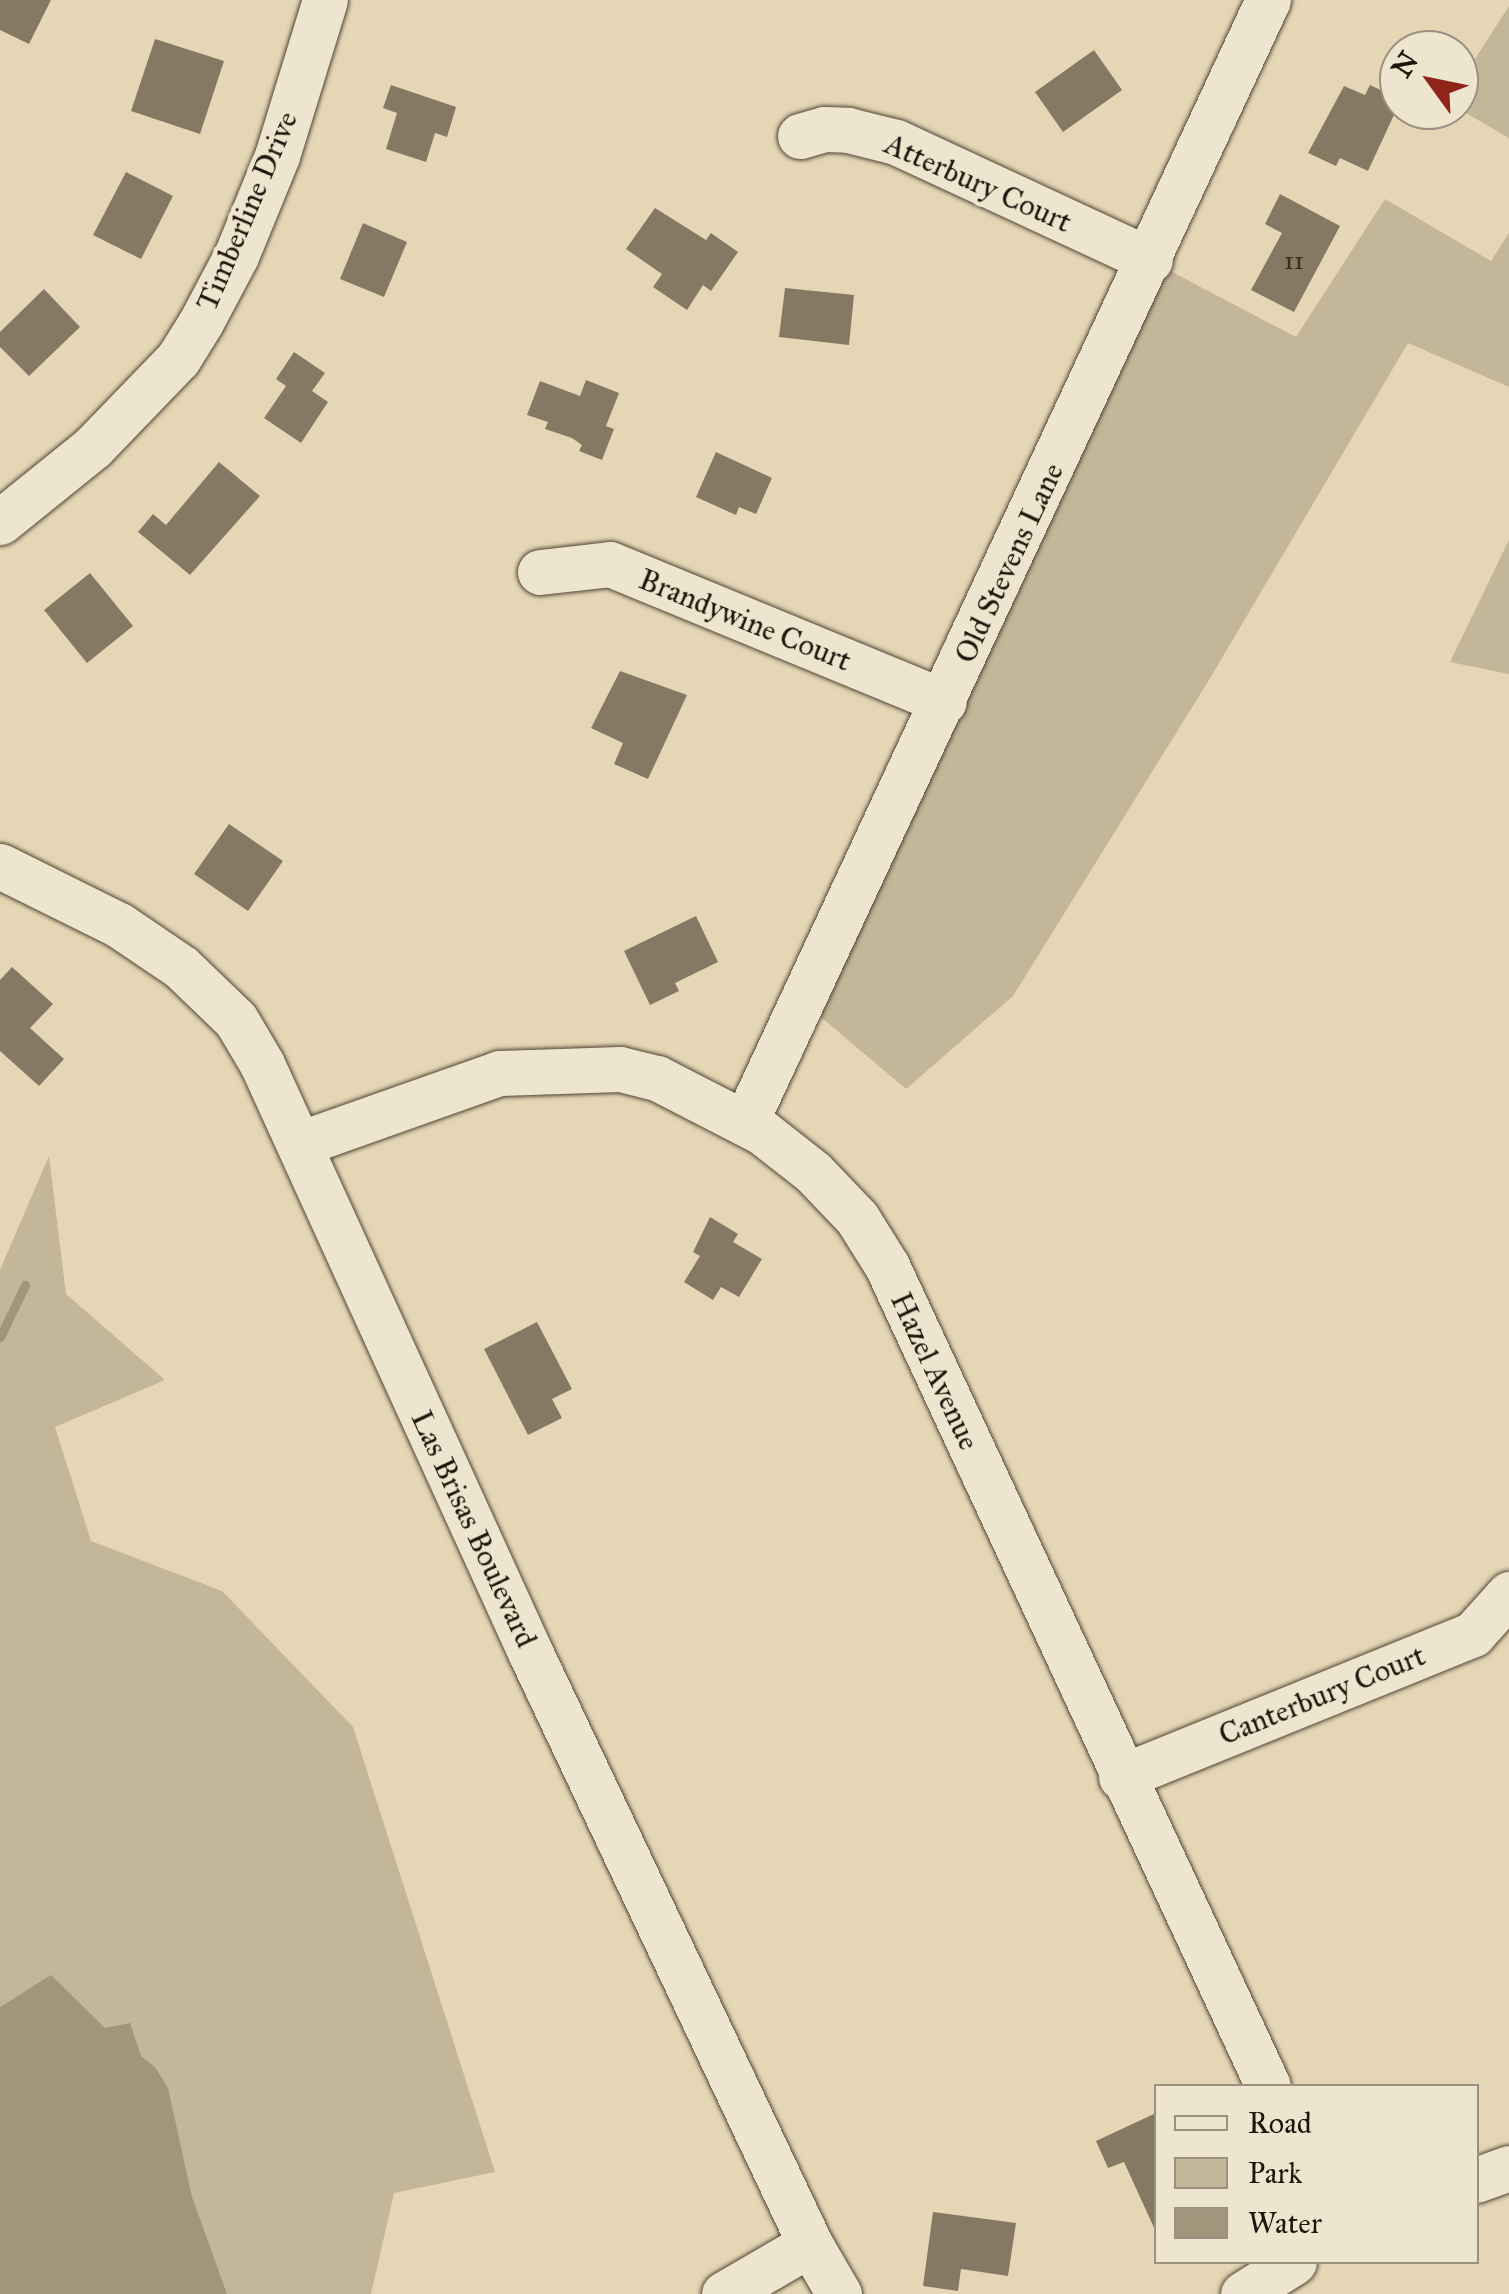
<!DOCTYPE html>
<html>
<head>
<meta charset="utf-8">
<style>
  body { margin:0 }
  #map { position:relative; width:1509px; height:2294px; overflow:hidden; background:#e5d7b5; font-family:"IM FELL Great Primer",serif }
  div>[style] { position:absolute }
  .green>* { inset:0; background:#c4b698 }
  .water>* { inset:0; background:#a2957c }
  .stream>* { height:9px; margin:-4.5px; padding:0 4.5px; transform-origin:4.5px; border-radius:4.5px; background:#a2957c }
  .building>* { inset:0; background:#867964 }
  .roads { filter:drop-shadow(0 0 2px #514536) drop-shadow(0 0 2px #514536) }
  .minor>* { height:45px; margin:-22.5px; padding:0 22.5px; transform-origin:22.5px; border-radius:22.5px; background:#eee5cf }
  span { translate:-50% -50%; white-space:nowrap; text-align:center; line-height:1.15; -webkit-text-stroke:9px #eee5cf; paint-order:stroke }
  .number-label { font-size:25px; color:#3a2d22 }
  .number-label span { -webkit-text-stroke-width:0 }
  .street-label { font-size:30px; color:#20140c }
  .legend { position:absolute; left:1154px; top:2084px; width:325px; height:180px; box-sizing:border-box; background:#eee5cf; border:2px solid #9c9181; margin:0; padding:12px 18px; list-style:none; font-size:30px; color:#20140c }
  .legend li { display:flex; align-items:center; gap:20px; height:50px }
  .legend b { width:50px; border:2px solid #9c9181 }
  .north { position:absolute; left:1379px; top:30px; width:100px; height:100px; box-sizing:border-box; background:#eee5cf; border:2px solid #9c9181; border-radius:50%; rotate:303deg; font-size:28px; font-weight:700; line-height:40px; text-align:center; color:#20140c }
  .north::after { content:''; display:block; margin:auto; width:35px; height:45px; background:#8f2418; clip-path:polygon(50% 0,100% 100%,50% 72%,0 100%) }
</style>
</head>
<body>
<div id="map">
  <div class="green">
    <div style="clip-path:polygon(1509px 6px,1509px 138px,1459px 109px,1459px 84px)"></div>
    <div style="clip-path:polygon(1385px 199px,1491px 261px,1509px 233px,1509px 387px,1408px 343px,1209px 680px,1013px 996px,906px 1089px,809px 1007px,1153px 262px,1296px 337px)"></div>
    <div style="clip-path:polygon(1509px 540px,1509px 674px,1450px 662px)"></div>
    <div style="clip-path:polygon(49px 1156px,66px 1294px,165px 1380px,55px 1427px,91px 1541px,222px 1591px,353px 1727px,495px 2172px,394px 2193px,371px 2294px,210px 2294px,51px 1976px,0 2007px,0 1270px)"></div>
  </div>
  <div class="water">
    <div style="clip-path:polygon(51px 1975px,105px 2028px,130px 2023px,141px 2056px,155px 2067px,168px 2088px,192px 2197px,227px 2294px,0 2294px,0 2007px)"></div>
  </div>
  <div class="stream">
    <div style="left:0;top:1337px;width:58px;rotate:-64.3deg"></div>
  </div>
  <div class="building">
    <div style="clip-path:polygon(0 0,51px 0,29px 44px,0 30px)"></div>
    <div style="clip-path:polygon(155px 39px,224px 61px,200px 134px,131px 111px)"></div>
    <div style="clip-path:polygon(1094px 50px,1122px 90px,1063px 132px,1035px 92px)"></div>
    <div style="clip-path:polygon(391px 85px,456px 107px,447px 137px,435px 133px,426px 162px,386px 149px,397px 113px,383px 108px)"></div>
    <div style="clip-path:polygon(1370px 85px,1399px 99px,1399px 104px,1368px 171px,1340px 158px,1336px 166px,1308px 153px,1344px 86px,1365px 95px)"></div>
    <div style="clip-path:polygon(126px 172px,173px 196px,141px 259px,93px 235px)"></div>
    <div style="clip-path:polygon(1280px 194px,1340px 226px,1294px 312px,1251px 290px,1282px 233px,1265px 224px)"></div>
    <div style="clip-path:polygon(655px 208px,706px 240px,711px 233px,738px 252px,711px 291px,703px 285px,687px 310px,653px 287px,662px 274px,626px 249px)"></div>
    <div style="clip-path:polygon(363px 223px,407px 242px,384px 297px,340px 279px)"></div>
    <div style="clip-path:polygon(785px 288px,854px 295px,849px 345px,779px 337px)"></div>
    <div style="clip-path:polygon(44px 289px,80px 327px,29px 376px,0 347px,0 332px)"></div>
    <div style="clip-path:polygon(294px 352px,325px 373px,312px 391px,328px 402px,301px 443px,264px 418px,286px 386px,276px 379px)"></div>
    <div style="clip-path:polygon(586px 380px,619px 393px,606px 426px,614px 429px,602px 460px,579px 451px,582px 445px,572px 438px,545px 429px,548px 422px,527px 415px,540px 381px,580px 396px)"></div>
    <div style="clip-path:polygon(716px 452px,772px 478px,756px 514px,739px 507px,736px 515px,696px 497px)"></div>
    <div style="clip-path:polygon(219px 462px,260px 496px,190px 575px,138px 532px,153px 514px,166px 525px)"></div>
    <div style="clip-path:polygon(90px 573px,133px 626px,87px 663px,44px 610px)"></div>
    <div style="clip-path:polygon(620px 671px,687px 695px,648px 779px,614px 764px,623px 743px,591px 728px)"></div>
    <div style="clip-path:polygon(229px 824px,283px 861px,248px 911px,194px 874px)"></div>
    <div style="clip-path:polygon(696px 916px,718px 962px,675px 983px,679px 991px,650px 1005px,624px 951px)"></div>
    <div style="clip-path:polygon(12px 967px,53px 1004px,30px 1028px,64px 1059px,39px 1086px,0 1051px,0 980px)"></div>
    <div style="clip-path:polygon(710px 1217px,738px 1234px,733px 1242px,762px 1259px,739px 1297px,721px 1287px,713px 1300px,684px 1282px,700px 1256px,693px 1252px)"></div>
    <div style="clip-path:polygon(537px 1322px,572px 1389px,552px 1399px,562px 1418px,528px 1435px,484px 1349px)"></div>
    <div style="clip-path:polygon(1156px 2113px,1156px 2232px,1124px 2162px,1108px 2168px,1096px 2141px)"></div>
    <div style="clip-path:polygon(933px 2212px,1016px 2223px,1008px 2276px,961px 2269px,958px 2291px,923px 2286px)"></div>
  </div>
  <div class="roads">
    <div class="minor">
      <div style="left:800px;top:136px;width:25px;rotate:-16deg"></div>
      <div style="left:824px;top:129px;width:24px;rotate:2deg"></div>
      <div style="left:848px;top:130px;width:49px;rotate:14deg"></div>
      <div style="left:896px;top:142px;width:280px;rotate:24.9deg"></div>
      <div style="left:0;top:522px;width:119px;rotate:-38.9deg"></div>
      <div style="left:93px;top:447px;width:122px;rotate:-46deg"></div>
      <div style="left:178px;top:359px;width:44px;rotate:-58.1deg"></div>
      <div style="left:201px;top:322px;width:75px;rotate:-62.1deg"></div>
      <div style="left:236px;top:256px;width:108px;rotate:-67.7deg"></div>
      <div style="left:277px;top:156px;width:163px;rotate:-72.9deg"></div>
      <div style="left:540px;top:572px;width:70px;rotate:-6.5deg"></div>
      <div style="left:610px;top:564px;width:361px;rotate:22.4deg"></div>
      <div style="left:0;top:866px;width:133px;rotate:26.4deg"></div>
      <div style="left:119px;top:925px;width:75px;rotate:34.1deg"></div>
      <div style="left:181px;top:967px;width:76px;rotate:43.9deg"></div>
      <div style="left:236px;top:1020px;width:51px;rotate:59.4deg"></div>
      <div style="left:262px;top:1064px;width:648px;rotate:65.49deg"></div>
      <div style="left:531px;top:1654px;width:653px;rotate:64.69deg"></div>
      <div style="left:810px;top:2244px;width:58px;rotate:59.9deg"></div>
      <div style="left:745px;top:1123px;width:1239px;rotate:-65.03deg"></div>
      <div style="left:299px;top:1144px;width:213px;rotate:-19.5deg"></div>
      <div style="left:500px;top:1073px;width:120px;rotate:-1.9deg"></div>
      <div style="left:620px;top:1069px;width:38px;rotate:14deg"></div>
      <div style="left:657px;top:1078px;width:118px;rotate:27.2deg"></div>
      <div style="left:762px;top:1132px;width:65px;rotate:38.1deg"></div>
      <div style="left:813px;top:1172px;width:64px;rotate:46.3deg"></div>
      <div style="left:857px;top:1218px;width:57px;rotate:58deg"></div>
      <div style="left:887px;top:1266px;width:904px;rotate:65.08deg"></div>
      <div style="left:1121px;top:1777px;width:380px;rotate:-22.1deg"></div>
      <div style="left:1473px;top:1634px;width:54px;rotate:-48deg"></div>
      <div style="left:1476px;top:2180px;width:35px;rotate:-20deg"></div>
      <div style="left:724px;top:2294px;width:99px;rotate:-30.2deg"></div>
      <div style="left:1243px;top:2294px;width:60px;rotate:-32.1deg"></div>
    </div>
  </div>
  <div class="number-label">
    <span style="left:1294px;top:261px">11</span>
  </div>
  <div class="street-label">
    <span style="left:978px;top:183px;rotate:24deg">Atterbury Court</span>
    <span style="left:247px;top:211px;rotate:-67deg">Timberline Drive</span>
    <span style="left:1009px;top:563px;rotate:-65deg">Old Stevens Lane</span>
    <span style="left:745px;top:620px;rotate:22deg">Brandywine Court</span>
    <span style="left:935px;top:1371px;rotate:65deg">Hazel Avenue</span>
    <span style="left:474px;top:1529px;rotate:65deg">Las Brisas Boulevard</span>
    <span style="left:1322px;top:1695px;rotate:-22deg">Canterbury Court</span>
  </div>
  <ul class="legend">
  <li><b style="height:12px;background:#eee5cf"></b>Road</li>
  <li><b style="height:28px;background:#c4b698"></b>Park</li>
  <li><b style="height:28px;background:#a2957c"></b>Water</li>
  </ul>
  <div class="north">N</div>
</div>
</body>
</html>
